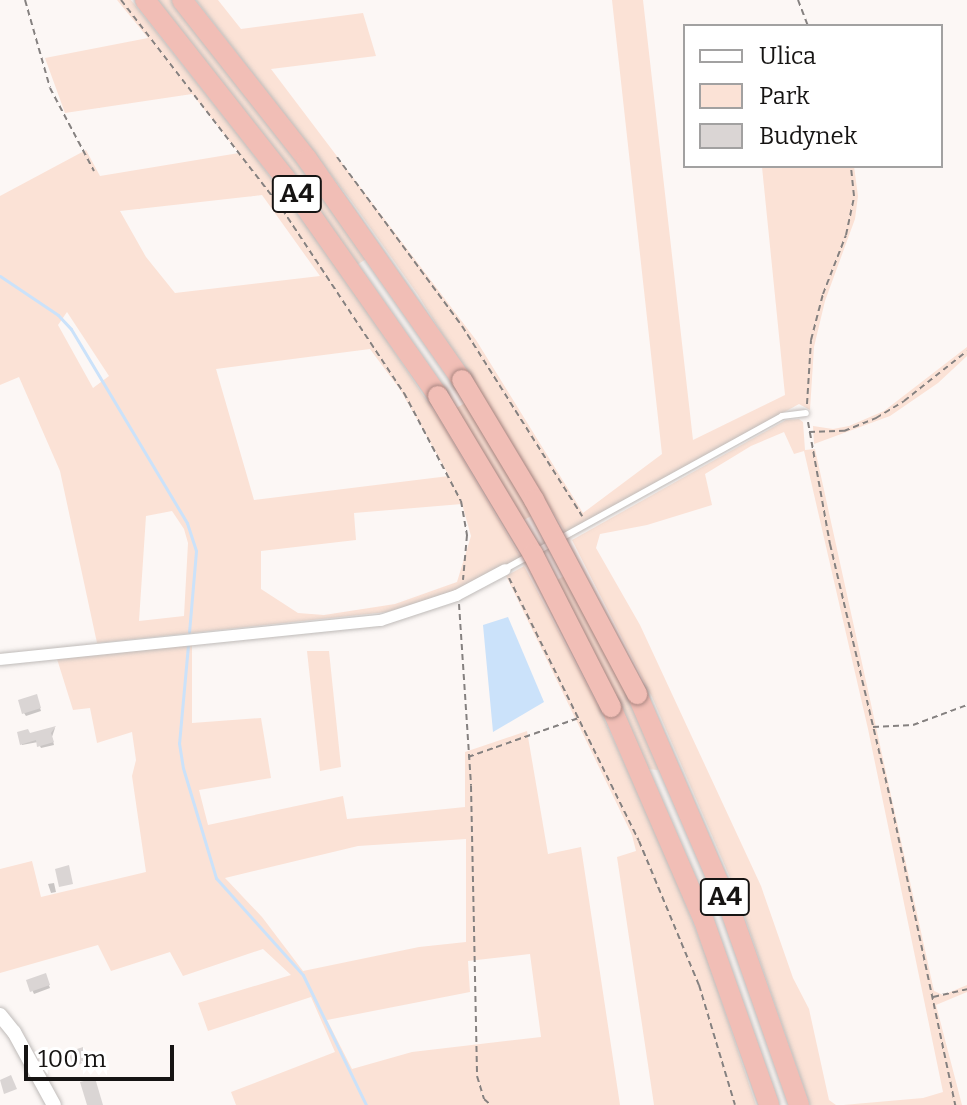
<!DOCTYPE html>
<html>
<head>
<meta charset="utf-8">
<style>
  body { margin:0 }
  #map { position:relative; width:967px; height:1105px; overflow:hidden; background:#fcf7f5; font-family:Bitter,serif }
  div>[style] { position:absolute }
  .green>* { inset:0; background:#fbe2d6 }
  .water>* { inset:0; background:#cbe2fa }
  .shadow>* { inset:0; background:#0003 }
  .stream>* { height:3px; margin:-1.5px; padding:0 1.5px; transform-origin:1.5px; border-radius:1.5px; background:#cbe2fa }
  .building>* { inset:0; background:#dad5d4 }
  .path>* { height:2px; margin-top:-1px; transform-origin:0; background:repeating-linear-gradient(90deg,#858180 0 6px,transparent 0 10px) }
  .roads { filter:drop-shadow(0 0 2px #bfbbb9) drop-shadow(0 0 2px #bfbbb9) }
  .service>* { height:6px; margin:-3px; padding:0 3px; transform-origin:3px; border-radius:3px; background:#fff }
  .minor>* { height:11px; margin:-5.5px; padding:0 5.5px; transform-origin:5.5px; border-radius:5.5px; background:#fff }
  .tertiary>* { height:14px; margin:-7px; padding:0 7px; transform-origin:7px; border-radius:7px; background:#fff }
  .motorway>* { height:20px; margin:-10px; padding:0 10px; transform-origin:10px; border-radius:10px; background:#f1beb6 }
  .bridges { filter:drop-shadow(0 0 2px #a4827d) drop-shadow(0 0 2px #a4827d) }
  .motorway-bridge>* { height:20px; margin:-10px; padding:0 10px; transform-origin:10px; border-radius:10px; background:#f1beb6 }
  span { translate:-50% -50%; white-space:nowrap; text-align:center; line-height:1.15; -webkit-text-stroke:6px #fff; paint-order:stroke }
  .shield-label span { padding:2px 6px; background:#fff; border:2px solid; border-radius:6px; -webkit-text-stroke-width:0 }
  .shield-label { font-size:26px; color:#161413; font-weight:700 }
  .legend { position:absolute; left:683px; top:24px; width:260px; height:144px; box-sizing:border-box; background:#fff; border:2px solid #a2a1a1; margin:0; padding:10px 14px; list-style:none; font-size:24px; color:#161413 }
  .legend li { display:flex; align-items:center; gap:16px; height:40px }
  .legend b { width:40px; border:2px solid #a2a1a1 }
  .scale { position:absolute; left:24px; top:1045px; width:150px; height:36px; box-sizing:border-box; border:4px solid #161413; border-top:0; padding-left:10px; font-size:24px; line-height:28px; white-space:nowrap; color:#161413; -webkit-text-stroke:6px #fff; paint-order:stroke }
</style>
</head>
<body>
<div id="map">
  <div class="green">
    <div style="clip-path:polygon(evenodd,117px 0,131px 0,247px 146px,342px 273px,441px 422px,521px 558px,454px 592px,387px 612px,97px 643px,60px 471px,19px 377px,0 385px,0 196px,86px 150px,100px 176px,239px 153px,192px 94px,65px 113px,45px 58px,148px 38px,117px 0,262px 195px,320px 276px,175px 293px,146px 257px,120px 211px,262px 195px,117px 0,67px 312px,109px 376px,93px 388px,58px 325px,67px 312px,117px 0,370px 349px,401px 391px,449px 476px,254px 500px,216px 369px,370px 349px,117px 0,462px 504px,471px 536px,457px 582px,395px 604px,324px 615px,298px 613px,261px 589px,261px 551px,356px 540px,354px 513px,462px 504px,117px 0,172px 511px,184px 529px,188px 543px,184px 616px,139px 621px,146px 516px,172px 511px)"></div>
    <div style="clip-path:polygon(153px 0,173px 0,369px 257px,357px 265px)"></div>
    <div style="clip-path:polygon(196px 0,218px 0,241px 29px,363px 13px,376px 56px,271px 69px,476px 340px,583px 513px,662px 454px,612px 0,643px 0,693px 440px,785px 395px,762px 167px,854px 166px,858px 196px,855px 219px,825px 301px,814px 347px,810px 410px,799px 404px,566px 533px,418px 295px,352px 202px)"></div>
    <div style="clip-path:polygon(967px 347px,967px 356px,938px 383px,890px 416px,814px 444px,813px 426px,833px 429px,849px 426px,884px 411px)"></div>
    <div style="clip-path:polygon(468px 401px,535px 514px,522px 521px,455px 409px)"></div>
    <div style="clip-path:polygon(799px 419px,803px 422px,805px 450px,815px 449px,934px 991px,943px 995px,967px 985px,967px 992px,936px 1005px,962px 1105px,843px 1105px,923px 1098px,943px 1092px,868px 729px,804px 451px,794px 454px,784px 432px,751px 446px,705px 474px,712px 505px,647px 525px,600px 534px,596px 548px,640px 625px,761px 886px,793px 978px,809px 1009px,829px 1100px,836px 1105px,810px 1105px,735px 889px,652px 697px,572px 540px,786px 420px)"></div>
    <div style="clip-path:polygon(524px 566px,598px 706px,660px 841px,707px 958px,756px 1105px,654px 1105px,617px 857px,636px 851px,632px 835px,506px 576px)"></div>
    <div style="clip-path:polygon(567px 574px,662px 763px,658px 770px,647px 769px,554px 582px)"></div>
    <div style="clip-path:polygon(evenodd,192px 644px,192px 723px,261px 718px,271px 778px,199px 790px,208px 825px,343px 796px,347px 819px,465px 807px,465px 752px,527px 731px,548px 854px,581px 847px,620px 1105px,236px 1105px,231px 1092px,335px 1052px,311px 997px,208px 1031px,198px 1003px,291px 975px,263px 949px,183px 976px,170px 952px,111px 971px,98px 945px,0 973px,0 869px,32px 861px,41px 897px,146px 872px,132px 776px,136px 760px,132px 732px,97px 743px,90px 708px,73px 710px,57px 659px,192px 644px,466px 839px,466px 942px,419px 947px,303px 971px,262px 917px,225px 878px,358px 846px,466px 839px,192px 644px,530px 954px,541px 1037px,412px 1052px,352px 1069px,327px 1020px,470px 992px,468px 961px,530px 954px)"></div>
    <div style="clip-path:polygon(307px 651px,329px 651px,341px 767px,320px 771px)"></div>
  </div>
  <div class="water">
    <div style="clip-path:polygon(508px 617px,544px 702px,493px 732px,483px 625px)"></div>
  </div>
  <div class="shadow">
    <div style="clip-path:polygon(37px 699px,41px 711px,26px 716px,24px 713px)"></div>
    <div style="clip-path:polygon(55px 728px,52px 737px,54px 745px,41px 748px,38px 742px,22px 745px,19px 734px,30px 735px)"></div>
    <div style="clip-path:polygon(54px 883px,56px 892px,51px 893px,48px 884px)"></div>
    <div style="clip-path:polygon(46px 978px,50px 988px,34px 994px,28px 981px)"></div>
  </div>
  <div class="stream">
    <div style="left:0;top:276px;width:70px;rotate:33.9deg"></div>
    <div style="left:58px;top:315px;width:19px;rotate:47deg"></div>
    <div style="left:71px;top:329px;width:226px;rotate:59.1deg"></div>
    <div style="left:187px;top:523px;width:29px;rotate:72deg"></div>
    <div style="left:196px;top:551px;width:81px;rotate:94.9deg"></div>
    <div style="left:188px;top:645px;width:98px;rotate:95.2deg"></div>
    <div style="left:179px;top:743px;width:25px;rotate:81deg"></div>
    <div style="left:183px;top:768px;width:115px;rotate:73.3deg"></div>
    <div style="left:216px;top:878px;width:130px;rotate:48.1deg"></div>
    <div style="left:303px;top:975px;width:144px;rotate:64.1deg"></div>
  </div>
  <div class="building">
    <div style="clip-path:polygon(37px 694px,41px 708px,22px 714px,18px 700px)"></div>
    <div style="clip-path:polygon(56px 726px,51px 733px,54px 742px,37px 747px,36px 740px,20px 745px,17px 732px,28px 729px,30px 733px)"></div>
    <div style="clip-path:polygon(69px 865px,73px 884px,59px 887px,55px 869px)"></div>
    <div style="clip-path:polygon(46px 973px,50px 985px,30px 992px,26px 980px)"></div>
    <div style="clip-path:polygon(83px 1047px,87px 1062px,73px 1066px,68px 1052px)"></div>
    <div style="clip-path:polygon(11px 1075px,17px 1089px,4px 1094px,0 1080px)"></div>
    <div style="clip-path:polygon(95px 1078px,103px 1105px,87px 1105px,80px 1082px)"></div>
  </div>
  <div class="path">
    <div style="left:25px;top:0;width:91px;rotate:74.1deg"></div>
    <div style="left:50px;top:88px;width:94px;rotate:62.1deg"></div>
    <div style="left:121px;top:0;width:264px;rotate:52.4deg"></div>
    <div style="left:282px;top:209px;width:221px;rotate:56.5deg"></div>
    <div style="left:404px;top:393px;width:122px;rotate:62.2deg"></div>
    <div style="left:461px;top:501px;width:35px;rotate:80deg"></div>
    <div style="left:467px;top:535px;width:45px;rotate:95.1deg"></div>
    <div style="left:798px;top:0;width:28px;rotate:69deg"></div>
    <div style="left:337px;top:157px;width:210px;rotate:53.5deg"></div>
    <div style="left:462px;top:326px;width:225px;rotate:57.7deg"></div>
    <div style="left:807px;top:404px;width:64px;rotate:-86.4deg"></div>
    <div style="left:811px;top:340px;width:48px;rotate:-75.4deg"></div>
    <div style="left:823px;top:294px;width:63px;rotate:-68.7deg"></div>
    <div style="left:846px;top:235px;width:40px;rotate:-78deg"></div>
    <div style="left:854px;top:196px;width:30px;rotate:-96deg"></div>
    <div style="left:808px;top:422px;width:124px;rotate:79.8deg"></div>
    <div style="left:830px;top:544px;width:261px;rotate:76.7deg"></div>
    <div style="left:890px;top:798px;width:314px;rotate:78deg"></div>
    <div style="left:809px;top:432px;width:35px;rotate:-2deg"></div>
    <div style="left:844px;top:431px;width:35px;rotate:-22deg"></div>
    <div style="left:876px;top:418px;width:33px;rotate:-31deg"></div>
    <div style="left:904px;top:401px;width:80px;rotate:-38.4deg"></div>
    <div style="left:509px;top:578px;width:293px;rotate:63.7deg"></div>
    <div style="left:639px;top:841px;width:156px;rotate:67.4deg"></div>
    <div style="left:699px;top:985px;width:125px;rotate:73.3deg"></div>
    <div style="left:459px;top:604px;width:182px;rotate:86.2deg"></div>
    <div style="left:471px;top:786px;width:290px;rotate:88.8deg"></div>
    <div style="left:477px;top:1076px;width:24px;rotate:73deg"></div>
    <div style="left:484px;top:1099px;width:9px;rotate:41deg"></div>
    <div style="left:873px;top:727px;width:40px;rotate:-2.9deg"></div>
    <div style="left:913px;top:725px;width:58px;rotate:-20.3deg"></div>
    <div style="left:468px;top:757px;width:118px;rotate:-19.4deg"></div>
    <div style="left:933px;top:997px;width:35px;rotate:-13deg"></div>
  </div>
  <div class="roads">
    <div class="service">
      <div style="left:505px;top:569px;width:316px;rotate:-28.9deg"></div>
      <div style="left:782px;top:416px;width:24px;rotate:-7deg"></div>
    </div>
    <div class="minor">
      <div style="left:0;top:659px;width:382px;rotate:-5.9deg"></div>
      <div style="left:380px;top:620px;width:80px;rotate:-18.2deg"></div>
      <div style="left:456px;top:595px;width:55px;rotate:-28deg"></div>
    </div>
    <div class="tertiary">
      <div style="left:0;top:1015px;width:22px;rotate:51deg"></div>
      <div style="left:14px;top:1032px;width:83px;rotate:61.3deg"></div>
    </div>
    <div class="motorway">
      <div style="left:145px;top:0;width:226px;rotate:51.8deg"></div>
      <div style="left:285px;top:178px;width:266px;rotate:54.9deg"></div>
      <div style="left:182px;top:0;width:202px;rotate:51.8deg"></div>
      <div style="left:307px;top:159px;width:270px;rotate:55deg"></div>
      <div style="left:637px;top:694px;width:234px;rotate:66.6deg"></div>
      <div style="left:730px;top:909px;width:208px;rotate:70.6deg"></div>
      <div style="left:611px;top:707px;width:233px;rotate:66.5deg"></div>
      <div style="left:704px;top:921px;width:195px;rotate:70.5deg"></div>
    </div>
  </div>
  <div class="bridges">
    <div class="motorway-bridge">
      <div style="left:462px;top:380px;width:140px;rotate:59deg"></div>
      <div style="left:534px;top:500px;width:220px;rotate:62deg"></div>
      <div style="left:438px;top:396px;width:184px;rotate:59deg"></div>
      <div style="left:533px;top:554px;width:172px;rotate:63deg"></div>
    </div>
  </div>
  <div class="shield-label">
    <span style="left:297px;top:194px">A4</span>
    <span style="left:725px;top:897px">A4</span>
  </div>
  <ul class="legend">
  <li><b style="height:10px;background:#fff"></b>Ulica</li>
  <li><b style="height:22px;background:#fbe2d6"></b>Park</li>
  <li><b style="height:22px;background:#dad5d4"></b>Budynek</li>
  </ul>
  <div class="scale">100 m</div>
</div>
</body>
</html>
